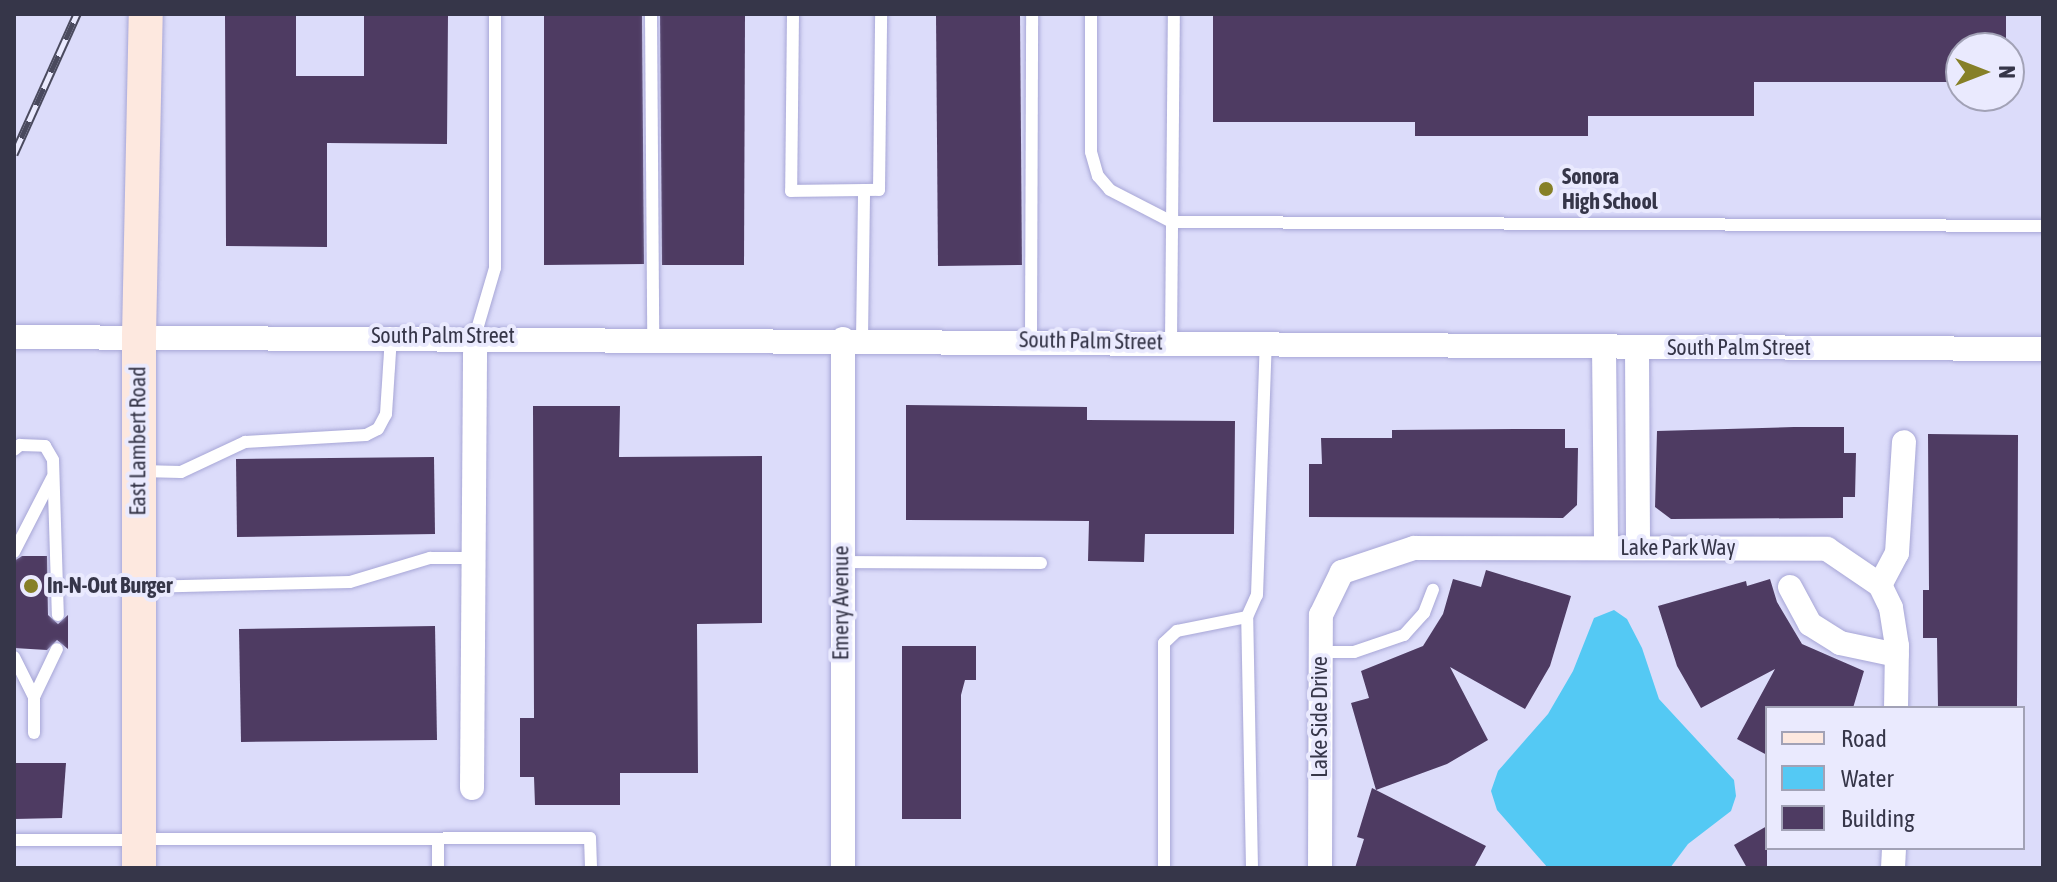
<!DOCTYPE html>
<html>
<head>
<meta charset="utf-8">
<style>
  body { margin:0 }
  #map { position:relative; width:2057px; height:882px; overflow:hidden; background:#dcdcfa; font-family:"Asap Condensed",sans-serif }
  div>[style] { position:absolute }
  .water>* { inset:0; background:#54c9f4 }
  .building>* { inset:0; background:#4e3b62 }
  .roads { filter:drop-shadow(0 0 2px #a7a6d6) drop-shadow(0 0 2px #a7a6d6) }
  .service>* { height:12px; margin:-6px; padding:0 6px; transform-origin:6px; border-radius:6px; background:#fff }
  .minor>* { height:24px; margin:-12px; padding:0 12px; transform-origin:12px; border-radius:12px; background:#fff }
  .secondary>* { height:34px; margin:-17px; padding:0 17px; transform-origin:17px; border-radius:17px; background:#fde8df }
  .rail>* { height:9px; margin-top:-4.5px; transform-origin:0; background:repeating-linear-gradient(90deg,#eaeafe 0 18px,#4a4a5e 0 36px); box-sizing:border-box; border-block:2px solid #4a4a5e }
  .dots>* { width:22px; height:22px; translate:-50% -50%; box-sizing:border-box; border:4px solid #eaeafe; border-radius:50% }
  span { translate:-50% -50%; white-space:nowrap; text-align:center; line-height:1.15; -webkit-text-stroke:8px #eaeafe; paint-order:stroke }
  .poi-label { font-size:22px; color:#363649; font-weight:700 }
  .left { translate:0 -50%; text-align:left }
  .street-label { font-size:22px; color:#363649 }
  .frame { position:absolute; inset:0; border:16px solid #363649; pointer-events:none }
  .legend { position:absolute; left:1765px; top:706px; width:260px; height:144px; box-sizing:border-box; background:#eaeafe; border:2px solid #a2a2b6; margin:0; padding:10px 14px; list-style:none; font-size:24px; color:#363649 }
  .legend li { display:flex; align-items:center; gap:16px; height:40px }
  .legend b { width:40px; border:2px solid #a2a2b6 }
  .north { position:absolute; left:1945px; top:32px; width:80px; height:80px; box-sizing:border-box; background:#eaeafe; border:2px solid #a2a2b6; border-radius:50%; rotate:90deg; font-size:22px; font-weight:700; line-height:32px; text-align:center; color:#363649 }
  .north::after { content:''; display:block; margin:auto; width:28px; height:36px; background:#868028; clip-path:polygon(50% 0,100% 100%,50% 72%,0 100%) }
</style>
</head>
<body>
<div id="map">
  <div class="water">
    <div style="clip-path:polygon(1614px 610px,1627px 619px,1642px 648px,1659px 699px,1734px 780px,1736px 796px,1731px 811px,1688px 844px,1670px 868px,1548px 868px,1497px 810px,1491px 791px,1498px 771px,1548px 714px,1573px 671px,1594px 618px)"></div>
  </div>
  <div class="building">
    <div style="clip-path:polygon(225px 14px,296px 14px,296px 76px,364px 76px,364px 14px,448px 14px,447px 144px,327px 143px,327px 247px,226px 246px)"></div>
    <div style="clip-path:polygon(544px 14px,642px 14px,644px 264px,544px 265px)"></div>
    <div style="clip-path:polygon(660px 14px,745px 14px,744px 265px,662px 265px)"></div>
    <div style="clip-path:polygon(936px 14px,1020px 14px,1022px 265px,938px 266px)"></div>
    <div style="clip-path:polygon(1213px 14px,2006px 14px,2006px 48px,1961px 48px,1961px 82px,1754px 82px,1754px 116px,1588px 116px,1588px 136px,1415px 136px,1415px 122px,1213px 122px)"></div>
    <div style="clip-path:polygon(906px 405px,1087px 407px,1087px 420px,1235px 421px,1234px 534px,1145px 534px,1144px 562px,1088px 561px,1089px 521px,906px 520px)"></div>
    <div style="clip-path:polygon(533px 406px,620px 406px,619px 457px,762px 456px,762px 623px,697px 624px,698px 773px,620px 773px,620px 805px,535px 805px,534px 777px,520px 777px,520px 718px,534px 718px)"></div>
    <div style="clip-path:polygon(1794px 427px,1844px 427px,1844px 453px,1856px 453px,1855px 497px,1843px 497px,1843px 518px,1671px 519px,1655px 507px,1657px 431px)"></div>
    <div style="clip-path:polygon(1515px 429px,1565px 429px,1565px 448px,1578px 448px,1577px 505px,1563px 518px,1309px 517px,1309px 464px,1322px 464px,1321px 438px,1392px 438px,1392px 430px)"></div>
    <div style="clip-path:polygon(1928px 434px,2018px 435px,2017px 708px,1938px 708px,1937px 638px,1923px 638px,1923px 590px,1929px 590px)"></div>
    <div style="clip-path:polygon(434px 457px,435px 534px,237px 537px,236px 459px)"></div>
    <div style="clip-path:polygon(22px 556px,47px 556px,48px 615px,58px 624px,68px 615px,68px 649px,57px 640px,47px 650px,14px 648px,14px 561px)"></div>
    <div style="clip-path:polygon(1486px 570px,1571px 596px,1550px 666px,1525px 709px,1450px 667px,1488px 740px,1447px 764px,1376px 790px,1351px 703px,1369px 698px,1361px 671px,1423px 646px,1443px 614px,1453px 579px,1481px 587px)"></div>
    <div style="clip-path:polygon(1770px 579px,1777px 602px,1802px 644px,1864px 671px,1853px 708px,1767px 708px,1767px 755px,1737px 739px,1775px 669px,1701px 708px,1677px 666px,1658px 606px,1746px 581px,1747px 586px)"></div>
    <div style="clip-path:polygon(435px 626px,437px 740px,241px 742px,239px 629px)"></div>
    <div style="clip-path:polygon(902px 646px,976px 646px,976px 680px,965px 680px,961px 695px,961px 819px,902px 819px)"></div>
    <div style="clip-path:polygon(14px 763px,66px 763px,62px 818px,14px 819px)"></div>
    <div style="clip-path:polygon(1372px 788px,1486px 846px,1474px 868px,1355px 868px,1364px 839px,1357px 837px)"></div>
    <div style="clip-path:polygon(1767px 826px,1767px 868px,1747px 868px,1734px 845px)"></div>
  </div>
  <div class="roads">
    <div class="service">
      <div style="left:651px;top:14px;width:323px;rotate:89.6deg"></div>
      <div style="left:793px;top:14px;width:177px;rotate:90.6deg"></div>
      <div style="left:791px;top:191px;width:88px;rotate:-0.7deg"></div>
      <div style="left:879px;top:190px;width:176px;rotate:-89.3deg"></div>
      <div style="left:1091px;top:14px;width:138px;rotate:90deg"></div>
      <div style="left:1091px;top:152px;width:25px;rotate:74deg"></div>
      <div style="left:1098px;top:176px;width:18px;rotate:49deg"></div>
      <div style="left:1110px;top:190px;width:70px;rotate:27.3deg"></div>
      <div style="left:1172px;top:222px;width:871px;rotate:0.26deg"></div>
      <div style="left:475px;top:336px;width:71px;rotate:-73.6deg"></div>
      <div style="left:495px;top:268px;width:254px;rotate:-90deg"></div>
      <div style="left:862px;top:339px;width:149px;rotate:-89.2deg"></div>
      <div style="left:1031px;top:340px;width:326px;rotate:-89.8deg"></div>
      <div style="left:1171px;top:342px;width:328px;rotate:-89.5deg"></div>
      <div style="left:14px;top:450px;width:8px;rotate:-40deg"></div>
      <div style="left:20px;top:445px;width:25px;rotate:2deg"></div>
      <div style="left:45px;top:446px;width:16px;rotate:60deg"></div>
      <div style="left:53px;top:460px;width:155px;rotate:88.2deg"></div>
      <div style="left:141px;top:471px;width:40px;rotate:1.4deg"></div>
      <div style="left:181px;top:472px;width:71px;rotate:-25.1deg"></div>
      <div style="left:245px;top:442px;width:121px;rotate:-3.3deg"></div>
      <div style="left:366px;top:435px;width:13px;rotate:-27deg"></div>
      <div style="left:378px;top:429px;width:17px;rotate:-62deg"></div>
      <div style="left:386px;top:414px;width:78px;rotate:-86.3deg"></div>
      <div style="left:14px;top:552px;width:83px;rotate:-62.8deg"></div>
      <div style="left:840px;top:562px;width:201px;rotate:0.3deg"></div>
      <div style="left:141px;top:587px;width:209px;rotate:-1.4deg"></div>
      <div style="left:350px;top:582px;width:84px;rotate:-16.7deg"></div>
      <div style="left:430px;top:558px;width:44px"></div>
      <div style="left:1321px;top:652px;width:33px"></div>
      <div style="left:1354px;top:652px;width:53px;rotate:-18.8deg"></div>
      <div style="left:1404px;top:635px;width:30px;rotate:-48deg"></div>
      <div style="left:1424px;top:613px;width:25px;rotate:-69deg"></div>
      <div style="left:14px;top:657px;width:45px;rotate:63.4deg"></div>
      <div style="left:34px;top:733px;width:36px;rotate:-90deg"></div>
      <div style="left:34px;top:697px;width:53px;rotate:-64.4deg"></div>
      <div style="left:438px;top:839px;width:29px;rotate:90deg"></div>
      <div style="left:14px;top:840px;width:576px;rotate:-0.2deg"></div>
      <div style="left:590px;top:838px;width:30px;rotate:88deg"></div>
      <div style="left:1164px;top:868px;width:225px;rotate:-90deg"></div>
      <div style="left:1164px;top:643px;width:18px;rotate:-43deg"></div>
      <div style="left:1177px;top:631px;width:71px;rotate:-11.3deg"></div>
      <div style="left:1252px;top:868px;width:251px;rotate:-91.1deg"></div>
      <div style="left:1247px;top:617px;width:24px;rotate:-66deg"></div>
      <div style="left:1257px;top:595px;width:252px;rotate:-88deg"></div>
    </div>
    <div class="minor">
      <div style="left:14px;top:337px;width:2029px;rotate:0.34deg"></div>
      <div style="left:1604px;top:347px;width:200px;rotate:89.4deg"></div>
      <div style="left:1637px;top:348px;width:200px;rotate:89.7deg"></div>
      <div style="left:1880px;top:585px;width:36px;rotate:-62deg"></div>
      <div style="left:1897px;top:553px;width:111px;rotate:-86.4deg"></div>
      <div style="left:1790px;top:587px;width:42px;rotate:61.6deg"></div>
      <div style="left:1810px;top:624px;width:36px;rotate:32deg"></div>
      <div style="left:1840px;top:643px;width:58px;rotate:11.9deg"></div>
      <div style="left:472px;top:788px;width:452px;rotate:-89.6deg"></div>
      <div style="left:843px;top:868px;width:529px;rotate:-90deg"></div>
      <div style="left:1320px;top:868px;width:253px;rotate:-89.8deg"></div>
      <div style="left:1321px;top:615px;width:48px;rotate:-64deg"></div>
      <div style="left:1342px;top:572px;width:76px;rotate:-18.4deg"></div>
      <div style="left:1414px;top:548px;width:413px;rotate:0.1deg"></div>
      <div style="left:1827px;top:549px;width:64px;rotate:34.2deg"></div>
      <div style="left:1880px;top:585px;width:25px;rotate:64deg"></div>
      <div style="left:1891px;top:608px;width:38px;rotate:81deg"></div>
      <div style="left:1897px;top:646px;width:62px;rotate:90.9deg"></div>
      <div style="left:1893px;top:868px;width:20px;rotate:-87deg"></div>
    </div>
    <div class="secondary">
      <div style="left:139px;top:868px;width:532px;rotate:-90deg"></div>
      <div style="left:139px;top:336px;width:322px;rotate:-88.8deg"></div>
    </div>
  </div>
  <div class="rail">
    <div style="left:14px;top:154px;width:154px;rotate:-65.8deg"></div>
  </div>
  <div class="dots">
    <div style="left:1546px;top:189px;background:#868028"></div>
    <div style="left:31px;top:586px;background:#868028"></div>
  </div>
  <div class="poi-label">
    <span class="left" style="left:1562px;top:189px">Sonora<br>High School</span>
    <span class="left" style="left:47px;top:586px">In-N-Out Burger</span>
  </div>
  <div class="street-label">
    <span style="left:443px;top:336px">South Palm Street</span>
    <span style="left:1091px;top:341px;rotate:1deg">South Palm Street</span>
    <span style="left:1739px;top:348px">South Palm Street</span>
    <span style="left:138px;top:441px;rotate:-90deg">East Lambert Road</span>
    <span style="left:1678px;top:548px">Lake Park Way</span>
    <span style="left:841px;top:603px;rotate:-90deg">Emery Avenue</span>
    <span style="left:1320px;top:717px;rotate:-90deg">Lake Side Drive</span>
  </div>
  <div class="frame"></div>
  <ul class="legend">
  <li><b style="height:10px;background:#fde8df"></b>Road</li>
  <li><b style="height:22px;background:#54c9f4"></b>Water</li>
  <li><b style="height:22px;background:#4e3b62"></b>Building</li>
  </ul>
  <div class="north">N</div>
</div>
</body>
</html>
